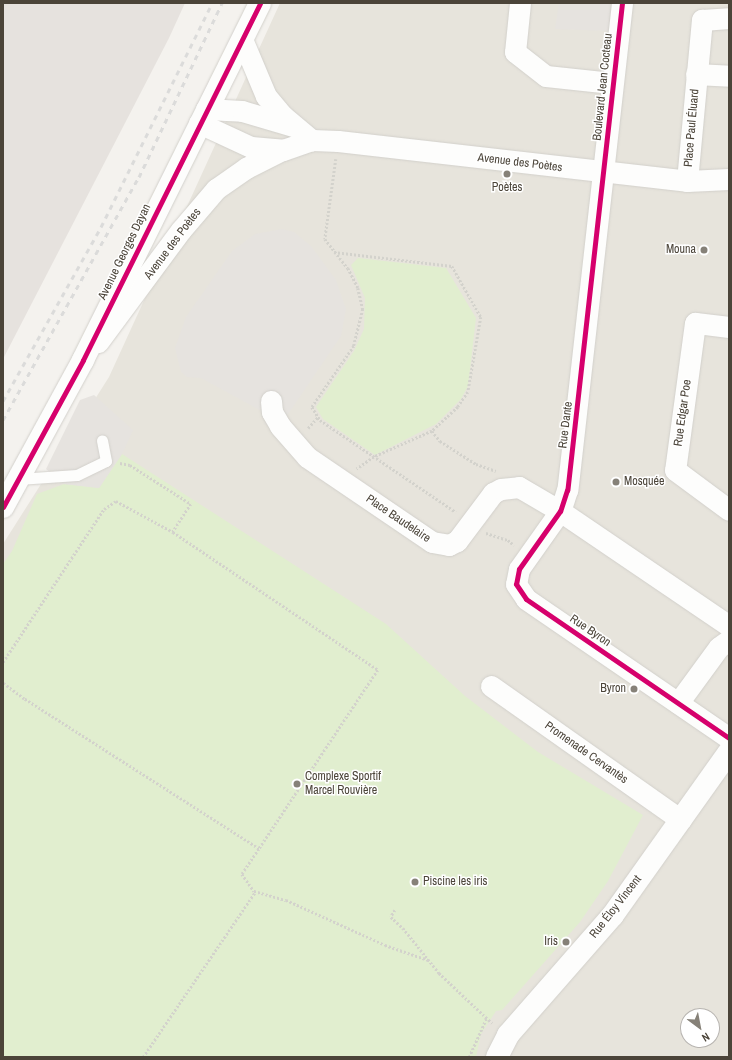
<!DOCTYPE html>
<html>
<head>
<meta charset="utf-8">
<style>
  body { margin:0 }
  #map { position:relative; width:732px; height:1060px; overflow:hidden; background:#f4f2ee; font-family:"Archivo Narrow",sans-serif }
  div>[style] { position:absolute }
  .residential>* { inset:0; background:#e7e4dc }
  .industrial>* { inset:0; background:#e6e2de }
  .green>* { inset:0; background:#e1eecf }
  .parking>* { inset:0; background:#e6e3df }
  .path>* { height:2.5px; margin-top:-1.25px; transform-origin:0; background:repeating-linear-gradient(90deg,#d3d2cc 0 2px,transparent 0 4px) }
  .roads { filter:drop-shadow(0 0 1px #d2d0cb) drop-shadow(0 0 1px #d2d0cb) }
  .service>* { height:11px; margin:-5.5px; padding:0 5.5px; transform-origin:5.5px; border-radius:5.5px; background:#fdfdfc }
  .minor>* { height:21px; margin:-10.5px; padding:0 10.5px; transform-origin:10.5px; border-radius:10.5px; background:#fdfdfc }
  .tertiary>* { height:22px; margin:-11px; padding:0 11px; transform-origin:11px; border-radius:11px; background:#fdfdfc }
  .rail>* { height:3px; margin-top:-1.5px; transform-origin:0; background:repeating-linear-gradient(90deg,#dbdbda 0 5px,transparent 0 10px) }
  .cycleway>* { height:5px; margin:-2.5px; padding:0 2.5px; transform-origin:2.5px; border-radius:2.5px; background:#d6006c }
  .dots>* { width:11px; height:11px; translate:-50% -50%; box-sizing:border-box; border:2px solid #fff; border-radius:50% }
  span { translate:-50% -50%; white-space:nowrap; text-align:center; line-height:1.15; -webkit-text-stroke:3px #fff; paint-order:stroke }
  .street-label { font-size:12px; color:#4b4439 }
  .poi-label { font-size:12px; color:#4b4439 }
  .right { translate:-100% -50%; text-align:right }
  .left { translate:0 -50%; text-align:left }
  .frame { position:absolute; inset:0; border:4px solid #4b4439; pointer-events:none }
  .north { position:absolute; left:680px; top:1008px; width:40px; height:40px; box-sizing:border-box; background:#fff; border:1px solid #b7b4b0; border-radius:50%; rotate:148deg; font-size:11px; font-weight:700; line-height:16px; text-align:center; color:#4b4439 }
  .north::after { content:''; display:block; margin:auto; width:14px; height:18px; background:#868178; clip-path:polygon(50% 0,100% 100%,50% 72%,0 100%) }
</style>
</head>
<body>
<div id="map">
  <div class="residential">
    <div style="clip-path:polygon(evenodd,280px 3px,729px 3px,729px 1057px,3px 1057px,3px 544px,109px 377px,280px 3px,688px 1016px,712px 1016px,712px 1040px,688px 1040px,688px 1016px)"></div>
  </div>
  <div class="industrial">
    <div style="clip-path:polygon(3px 3px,185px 3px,169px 38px,3px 359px)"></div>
  </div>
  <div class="green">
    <div style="clip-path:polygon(358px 258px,446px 268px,476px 318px,468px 386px,461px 399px,436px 424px,375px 455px,323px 419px,316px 407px,354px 351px,364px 329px,365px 298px,351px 265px)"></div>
    <div style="clip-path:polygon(122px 454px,386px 624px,465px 696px,538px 752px,643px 815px,608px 881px,580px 922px,502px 1010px,496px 1011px,481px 1034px,476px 1057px,3px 1057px,3px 564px,12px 551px,37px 494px,64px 484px,99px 488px)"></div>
  </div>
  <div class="parking">
    <div style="clip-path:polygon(559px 3px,612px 3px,609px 31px,555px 29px)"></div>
    <div style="clip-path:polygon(282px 229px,294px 232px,311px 246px,336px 280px,346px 309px,341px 336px,280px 426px,265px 413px,201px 378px,187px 377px,181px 372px,175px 348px,186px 317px,232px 251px,255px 234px)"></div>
    <div style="clip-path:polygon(94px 395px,133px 430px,122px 454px,99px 488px,64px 484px,46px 469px,80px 400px)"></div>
  </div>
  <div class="path">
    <div style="left:336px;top:159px;width:81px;rotate:97.8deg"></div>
    <div style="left:325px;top:239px;width:37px;rotate:52deg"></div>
    <div style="left:348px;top:268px;width:22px;rotate:63deg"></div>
    <div style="left:358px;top:288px;width:22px;rotate:77deg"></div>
    <div style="left:363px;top:309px;width:38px;rotate:104deg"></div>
    <div style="left:354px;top:346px;width:74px;rotate:124.5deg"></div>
    <div style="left:312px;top:407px;width:15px;rotate:58deg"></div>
    <div style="left:320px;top:420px;width:164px;rotate:34.1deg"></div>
    <div style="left:334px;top:252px;width:119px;rotate:6.8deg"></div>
    <div style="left:452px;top:266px;width:59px;rotate:60.4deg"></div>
    <div style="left:481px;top:317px;width:76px;rotate:99.8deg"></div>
    <div style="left:468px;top:392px;width:18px;rotate:124deg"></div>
    <div style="left:458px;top:407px;width:35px;rotate:137deg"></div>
    <div style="left:432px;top:431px;width:64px;rotate:155.9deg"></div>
    <div style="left:374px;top:457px;width:21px;rotate:145deg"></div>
    <div style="left:308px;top:428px;width:15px;rotate:-48deg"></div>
    <div style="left:432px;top:431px;width:13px;rotate:51deg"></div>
    <div style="left:440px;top:441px;width:43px;rotate:32.6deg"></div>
    <div style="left:476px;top:464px;width:21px;rotate:19deg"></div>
    <div style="left:120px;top:463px;width:10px;rotate:11deg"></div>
    <div style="left:130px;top:465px;width:72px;rotate:32.6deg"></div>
    <div style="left:191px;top:504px;width:33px;rotate:123deg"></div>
    <div style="left:486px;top:533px;width:23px;rotate:18deg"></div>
    <div style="left:508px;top:540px;width:8px;rotate:40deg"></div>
    <div style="left:3px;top:662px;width:183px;rotate:-56.6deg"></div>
    <div style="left:104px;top:509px;width:14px;rotate:-34deg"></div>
    <div style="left:116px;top:501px;width:65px;rotate:28.5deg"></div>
    <div style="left:173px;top:532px;width:247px;rotate:33.9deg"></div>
    <div style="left:378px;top:670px;width:215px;rotate:123.6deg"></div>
    <div style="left:259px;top:849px;width:279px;rotate:-147.4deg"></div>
    <div style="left:24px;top:699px;width:26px;rotate:-143deg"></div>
    <div style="left:259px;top:849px;width:30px;rotate:124deg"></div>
    <div style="left:242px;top:874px;width:21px;rotate:55deg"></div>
    <div style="left:254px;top:891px;width:33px;rotate:16deg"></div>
    <div style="left:286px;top:900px;width:109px;rotate:24.4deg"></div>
    <div style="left:385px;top:945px;width:46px;rotate:19.2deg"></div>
    <div style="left:395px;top:910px;width:8px;rotate:120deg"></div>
    <div style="left:391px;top:917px;width:16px;rotate:43deg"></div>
    <div style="left:403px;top:928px;width:58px;rotate:51.3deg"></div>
    <div style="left:439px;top:973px;width:73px;rotate:43.3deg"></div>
    <div style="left:143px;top:1057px;width:199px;rotate:-55.8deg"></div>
    <div style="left:469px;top:1057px;width:42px;rotate:-65.9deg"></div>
  </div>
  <div class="roads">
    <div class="service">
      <div style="left:18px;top:479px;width:59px;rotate:-3.9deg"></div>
      <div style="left:77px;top:475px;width:32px;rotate:-26deg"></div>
      <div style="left:106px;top:461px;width:21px;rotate:-101deg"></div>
    </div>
    <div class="minor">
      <div style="left:520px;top:3px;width:49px;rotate:95.8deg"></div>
      <div style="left:515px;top:52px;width:39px;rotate:38deg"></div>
      <div style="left:546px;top:76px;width:66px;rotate:6.1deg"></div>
      <div style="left:622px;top:3px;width:490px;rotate:96.4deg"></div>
      <div style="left:567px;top:490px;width:22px;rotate:108deg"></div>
      <div style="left:560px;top:511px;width:71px;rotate:125.3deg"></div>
      <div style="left:519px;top:569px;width:15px;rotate:101deg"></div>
      <div style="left:516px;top:584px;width:18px;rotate:56deg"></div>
      <div style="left:526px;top:599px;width:246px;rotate:34.4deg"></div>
      <div style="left:242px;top:39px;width:62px;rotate:67.2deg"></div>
      <div style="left:266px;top:96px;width:26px;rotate:50deg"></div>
      <div style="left:283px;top:116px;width:38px;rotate:40deg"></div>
      <div style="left:696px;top:74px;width:33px;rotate:3deg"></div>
      <div style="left:206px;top:109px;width:36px;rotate:3deg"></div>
      <div style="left:242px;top:111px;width:53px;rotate:16.4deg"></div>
      <div style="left:199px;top:123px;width:57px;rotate:24.8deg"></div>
      <div style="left:251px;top:147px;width:32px;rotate:5deg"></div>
      <div style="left:283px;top:150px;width:31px;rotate:-19deg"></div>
      <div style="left:312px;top:140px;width:26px;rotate:2deg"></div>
      <div style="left:338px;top:141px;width:351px;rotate:6.5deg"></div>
      <div style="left:687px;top:181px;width:42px;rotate:-2.7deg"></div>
      <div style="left:687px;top:181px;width:162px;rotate:-84.7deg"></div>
      <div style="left:702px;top:20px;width:27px;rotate:-4deg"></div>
      <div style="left:729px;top:327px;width:34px;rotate:-173deg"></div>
      <div style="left:695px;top:323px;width:148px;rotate:97.7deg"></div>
      <div style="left:675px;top:470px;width:67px;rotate:36.5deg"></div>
      <div style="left:98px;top:342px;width:139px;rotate:-53.5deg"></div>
      <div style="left:181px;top:230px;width:54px;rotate:-49.5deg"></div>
      <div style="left:216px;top:189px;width:37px;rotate:-35deg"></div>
      <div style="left:246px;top:168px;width:40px;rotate:-26.6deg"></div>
      <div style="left:271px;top:401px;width:11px;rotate:85deg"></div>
      <div style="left:272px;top:412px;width:16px;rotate:60deg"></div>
      <div style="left:280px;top:426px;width:41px;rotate:48.9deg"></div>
      <div style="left:307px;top:457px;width:151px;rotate:34.2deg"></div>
      <div style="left:432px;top:542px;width:17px;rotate:10deg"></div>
      <div style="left:449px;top:545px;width:9px;rotate:-27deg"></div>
      <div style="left:457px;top:541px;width:60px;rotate:-53.1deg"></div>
      <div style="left:493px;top:493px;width:9px;rotate:-27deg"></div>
      <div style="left:501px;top:489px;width:18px;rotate:-6deg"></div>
      <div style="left:519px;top:487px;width:48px;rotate:30.3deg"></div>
      <div style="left:560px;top:511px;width:204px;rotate:34.2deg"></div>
      <div style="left:491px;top:686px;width:232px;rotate:35.2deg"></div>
      <div style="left:678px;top:703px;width:69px;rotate:-53.8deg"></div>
      <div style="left:719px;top:647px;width:12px;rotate:-35deg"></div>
    </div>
    <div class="tertiary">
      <div style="left:3px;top:507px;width:167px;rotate:-61.4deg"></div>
      <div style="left:83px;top:360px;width:398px;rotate:-63.6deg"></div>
      <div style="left:497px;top:1057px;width:25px;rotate:-63deg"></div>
      <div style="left:508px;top:1035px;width:159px;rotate:-48.8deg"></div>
      <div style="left:613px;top:915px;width:200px;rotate:-54.6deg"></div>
    </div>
  </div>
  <div class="rail">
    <div style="left:3px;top:401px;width:200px;rotate:-60.6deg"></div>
    <div style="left:101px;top:227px;width:250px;rotate:-63.6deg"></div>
    <div style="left:3px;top:420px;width:278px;rotate:-60.8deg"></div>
    <div style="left:139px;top:177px;width:193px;rotate:-64.5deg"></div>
  </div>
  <div class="cycleway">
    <div style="left:622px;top:3px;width:490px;rotate:96.4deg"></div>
    <div style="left:567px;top:490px;width:22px;rotate:108deg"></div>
    <div style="left:560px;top:511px;width:71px;rotate:125.3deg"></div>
    <div style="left:519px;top:569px;width:15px;rotate:101deg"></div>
    <div style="left:516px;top:584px;width:18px;rotate:56deg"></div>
    <div style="left:526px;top:599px;width:246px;rotate:34.4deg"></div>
    <div style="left:3px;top:507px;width:167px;rotate:-61.4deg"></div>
    <div style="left:83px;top:360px;width:398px;rotate:-63.6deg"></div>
  </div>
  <div class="dots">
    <div style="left:507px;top:174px;background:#868178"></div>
    <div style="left:704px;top:250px;background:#868178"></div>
    <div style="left:616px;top:482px;background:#868178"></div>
    <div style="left:634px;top:689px;background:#868178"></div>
    <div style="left:297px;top:784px;background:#868178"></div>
    <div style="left:415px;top:882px;background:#868178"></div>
    <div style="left:566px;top:942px;background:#868178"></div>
  </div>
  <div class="street-label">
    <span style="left:603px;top:87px;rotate:-84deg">Boulevard Jean Cocteau</span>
    <span style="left:692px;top:128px;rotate:-85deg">Place Paul Éluard</span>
    <span style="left:520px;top:163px;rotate:7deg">Avenue des Poètes</span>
    <span style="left:173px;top:244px;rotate:-53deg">Avenue des Poètes</span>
    <span style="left:125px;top:252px;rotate:-64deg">Avenue Georges Dayan</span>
    <span style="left:683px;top:413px;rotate:-82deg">Rue Edgar Poe</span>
    <span style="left:566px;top:425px;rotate:-83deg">Rue Dante</span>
    <span style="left:398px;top:519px;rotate:34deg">Place Baudelaire</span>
    <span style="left:590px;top:631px;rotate:34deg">Rue Byron</span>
    <span style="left:586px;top:753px;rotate:35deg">Promenade Cervantès</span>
    <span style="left:616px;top:907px;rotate:-52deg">Rue Éloy Vincent</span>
  </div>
  <div class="poi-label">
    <span style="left:507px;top:188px">Poètes</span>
    <span class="right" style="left:696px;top:250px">Mouna</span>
    <span class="left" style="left:624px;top:482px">Mosquée</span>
    <span class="right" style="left:626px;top:689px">Byron</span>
    <span class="left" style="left:305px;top:784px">Complexe Sportif<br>Marcel Rouvière</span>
    <span class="left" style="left:423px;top:882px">Piscine les iris</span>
    <span class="right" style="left:558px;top:942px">Iris</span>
  </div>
  <div class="frame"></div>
  <div class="north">N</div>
</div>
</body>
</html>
